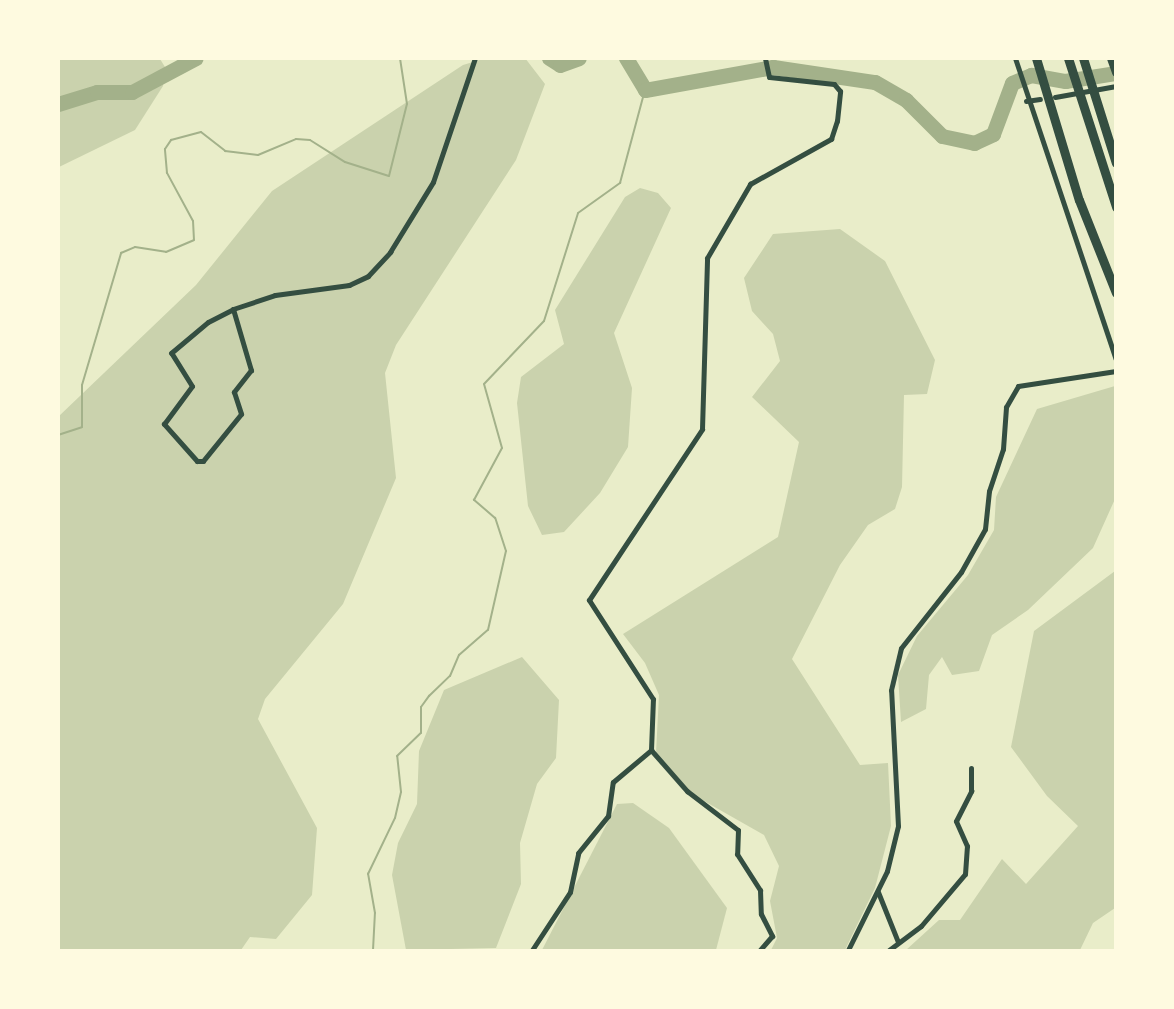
<!DOCTYPE html>
<html>
<head>
<meta charset="utf-8">
<style>
  body { margin:0 }
  #map { position:relative; width:1174px; height:1009px; overflow:hidden; background:#e9edc9; font-family:"Noto Sans",sans-serif }
  div>[style] { position:absolute }
  .green>* { inset:0; background:#cad2ad }
  .stream>* { height:2px; margin:-1px; padding:0 1px; transform-origin:1px; border-radius:1px; background:#a3b18a }
  .river>* { height:15px; margin:-7.5px; padding:0 7.5px; transform-origin:7.5px; border-radius:7.5px; background:#a3b18a }
  .minor>* { height:5px; margin:-2.5px; padding:0 2.5px; transform-origin:2.5px; border-radius:2.5px; background:#344e41 }
  .motorway>* { height:9px; margin:-4.5px; padding:0 4.5px; transform-origin:4.5px; border-radius:4.5px; background:#344e41 }
  span { translate:-50% -50%; white-space:nowrap; text-align:center; line-height:1.15; -webkit-text-stroke:4.5px #fefae0; paint-order:stroke }
  .frame { position:absolute; inset:0; border:60px solid #fefae0; pointer-events:none }
</style>
</head>
<body>
<div id="map">
  <div class="green">
    <div style="clip-path:polygon(59px 58px,160px 59px,165px 67px,163px 86px,135px 130px,59px 167px)"></div>
    <div style="clip-path:polygon(525px 58px,545px 84px,516px 160px,396px 345px,385px 373px,396px 478px,343px 604px,265px 699px,258px 719px,317px 828px,312px 895px,276px 939px,250px 937px,241px 950px,59px 950px,58px 417px,196px 285px,272px 191px,463px 65px,483px 59px)"></div>
    <div style="clip-path:polygon(640px 188px,658px 193px,671px 208px,614px 333px,632px 388px,628px 447px,600px 493px,564px 532px,542px 535px,528px 506px,517px 403px,521px 377px,564px 344px,555px 310px,625px 197px)"></div>
    <div style="clip-path:polygon(840px 229px,885px 261px,935px 360px,927px 394px,904px 395px,902px 487px,895px 509px,868px 525px,840px 565px,792px 659px,860px 765px,888px 763px,891px 826px,875px 888px,845px 950px,771px 950px,777px 938px,770px 901px,779px 866px,764px 835px,690px 793px,656px 753px,659px 695px,645px 663px,623px 634px,778px 537px,799px 442px,752px 397px,780px 361px,773px 334px,752px 311px,744px 278px,773px 234px)"></div>
    <div style="clip-path:polygon(1115px 386px,1115px 499px,1093px 548px,1028px 610px,992px 635px,979px 671px,952px 675px,942px 657px,929px 675px,926px 709px,901px 722px,898px 675px,917px 636px,968px 575px,994px 530px,996px 497px,1037px 409px)"></div>
    <div style="clip-path:polygon(1115px 571px,1115px 908px,1093px 923px,1080px 950px,906px 950px,939px 920px,960px 920px,1002px 859px,1026px 884px,1078px 826px,1047px 796px,1011px 747px,1034px 631px)"></div>
    <div style="clip-path:polygon(522px 657px,559px 700px,556px 758px,537px 784px,520px 843px,521px 884px,496px 948px,406px 950px,392px 875px,398px 843px,417px 804px,419px 751px,444px 690px)"></div>
    <div style="clip-path:polygon(633px 803px,669px 828px,727px 908px,716px 950px,542px 950px,617px 804px)"></div>
  </div>
  <div class="stream">
    <div style="left:58px;top:435px;width:25px;rotate:-18deg"></div>
    <div style="left:82px;top:427px;width:42px;rotate:-90deg"></div>
    <div style="left:82px;top:385px;width:138px;rotate:-73.5deg"></div>
    <div style="left:121px;top:253px;width:15px;rotate:-23deg"></div>
    <div style="left:135px;top:247px;width:31px;rotate:9deg"></div>
    <div style="left:166px;top:252px;width:30px;rotate:-23deg"></div>
    <div style="left:194px;top:240px;width:19px;rotate:-93deg"></div>
    <div style="left:193px;top:221px;width:55px;rotate:-118.4deg"></div>
    <div style="left:167px;top:173px;width:24px;rotate:-95deg"></div>
    <div style="left:165px;top:149px;width:11px;rotate:-56deg"></div>
    <div style="left:171px;top:140px;width:31px;rotate:-15deg"></div>
    <div style="left:201px;top:132px;width:31px;rotate:38deg"></div>
    <div style="left:225px;top:151px;width:33px;rotate:7deg"></div>
    <div style="left:258px;top:155px;width:41px;rotate:-22.8deg"></div>
    <div style="left:296px;top:139px;width:14px;rotate:4deg"></div>
    <div style="left:310px;top:140px;width:41px;rotate:32.2deg"></div>
    <div style="left:345px;top:162px;width:46px;rotate:17.7deg"></div>
    <div style="left:389px;top:176px;width:74px;rotate:-76deg"></div>
    <div style="left:407px;top:104px;width:47px;rotate:-98.7deg"></div>
    <div style="left:373px;top:950px;width:37px;rotate:-87deg"></div>
    <div style="left:375px;top:913px;width:40px;rotate:-100deg"></div>
    <div style="left:368px;top:874px;width:62px;rotate:-64.3deg"></div>
    <div style="left:395px;top:818px;width:27px;rotate:-77deg"></div>
    <div style="left:401px;top:792px;width:36px;rotate:-96deg"></div>
    <div style="left:397px;top:756px;width:33px;rotate:-44deg"></div>
    <div style="left:421px;top:733px;width:26px;rotate:-90deg"></div>
    <div style="left:421px;top:707px;width:14px;rotate:-54deg"></div>
    <div style="left:429px;top:696px;width:29px;rotate:-44deg"></div>
    <div style="left:450px;top:676px;width:23px;rotate:-67deg"></div>
    <div style="left:459px;top:655px;width:38px;rotate:-41deg"></div>
    <div style="left:488px;top:630px;width:81px;rotate:-77.2deg"></div>
    <div style="left:506px;top:551px;width:35px;rotate:-108deg"></div>
    <div style="left:495px;top:518px;width:28px;rotate:-139deg"></div>
    <div style="left:474px;top:500px;width:59px;rotate:-61.7deg"></div>
    <div style="left:502px;top:448px;width:66px;rotate:-105.7deg"></div>
    <div style="left:484px;top:384px;width:87px;rotate:-46.4deg"></div>
    <div style="left:544px;top:321px;width:113px;rotate:-72.5deg"></div>
    <div style="left:578px;top:213px;width:52px;rotate:-35.5deg"></div>
    <div style="left:620px;top:183px;width:96px;rotate:-75deg"></div>
  </div>
  <div class="river">
    <div style="left:549px;top:58px;width:13px;rotate:32deg"></div>
    <div style="left:560px;top:65px;width:20px;rotate:-20deg"></div>
    <div style="left:626px;top:58px;width:37px;rotate:59deg"></div>
    <div style="left:645px;top:90px;width:130px;rotate:-10.2deg"></div>
    <div style="left:773px;top:67px;width:103px;rotate:8.4deg"></div>
    <div style="left:875px;top:82px;width:36px;rotate:30deg"></div>
    <div style="left:906px;top:100px;width:51px;rotate:45deg"></div>
    <div style="left:942px;top:136px;width:33px;rotate:12deg"></div>
    <div style="left:974px;top:143px;width:21px;rotate:-25deg"></div>
    <div style="left:993px;top:134px;width:54px;rotate:-69.6deg"></div>
    <div style="left:1012px;top:83px;width:21px;rotate:-23deg"></div>
    <div style="left:1031px;top:75px;width:35px;rotate:10deg"></div>
    <div style="left:1065px;top:81px;width:52px;rotate:-8.9deg"></div>
    <div style="left:58px;top:104px;width:41px;rotate:-17.1deg"></div>
    <div style="left:97px;top:92px;width:35px"></div>
    <div style="left:132px;top:92px;width:72px;rotate:-28deg"></div>
  </div>
  <div class="minor">
    <div style="left:1015px;top:58px;width:317px;rotate:71.5deg"></div>
    <div style="left:1055px;top:97px;width:62px;rotate:-10.2deg"></div>
    <div style="left:1026px;top:101px;width:14px;rotate:-8deg"></div>
    <div style="left:233px;top:309px;width:64px;rotate:73.6deg"></div>
    <div style="left:251px;top:370px;width:28px;rotate:128deg"></div>
    <div style="left:234px;top:392px;width:23px;rotate:72deg"></div>
    <div style="left:241px;top:414px;width:60px;rotate:129deg"></div>
    <div style="left:203px;top:461px;width:6px;rotate:180deg"></div>
    <div style="left:197px;top:461px;width:50px;rotate:-131.7deg"></div>
    <div style="left:164px;top:424px;width:47px;rotate:-53.6deg"></div>
    <div style="left:192px;top:386px;width:39px;rotate:-122deg"></div>
    <div style="left:171px;top:353px;width:48px;rotate:-40deg"></div>
    <div style="left:208px;top:322px;width:28px;rotate:-27deg"></div>
    <div style="left:233px;top:309px;width:44px;rotate:-18.4deg"></div>
    <div style="left:275px;top:295px;width:75px;rotate:-7.7deg"></div>
    <div style="left:349px;top:285px;width:21px;rotate:-25deg"></div>
    <div style="left:368px;top:276px;width:33px;rotate:-47deg"></div>
    <div style="left:390px;top:252px;width:82px;rotate:-58.4deg"></div>
    <div style="left:433px;top:182px;width:131px;rotate:-71.3deg"></div>
    <div style="left:651px;top:750px;width:55px;rotate:48.7deg"></div>
    <div style="left:687px;top:791px;width:64px;rotate:37.4deg"></div>
    <div style="left:738px;top:830px;width:24px;rotate:92deg"></div>
    <div style="left:737px;top:854px;width:43px;rotate:57.4deg"></div>
    <div style="left:760px;top:890px;width:24px;rotate:88deg"></div>
    <div style="left:761px;top:914px;width:25px;rotate:63deg"></div>
    <div style="left:772px;top:936px;width:18px;rotate:131deg"></div>
    <div style="left:878px;top:892px;width:54px;rotate:68.2deg"></div>
    <div style="left:532px;top:950px;width:69px;rotate:-56.8deg"></div>
    <div style="left:570px;top:892px;width:40px;rotate:-78deg"></div>
    <div style="left:578px;top:853px;width:48px;rotate:-51deg"></div>
    <div style="left:608px;top:816px;width:34px;rotate:-82deg"></div>
    <div style="left:613px;top:782px;width:50px;rotate:-40.1deg"></div>
    <div style="left:651px;top:750px;width:51px;rotate:-87.8deg"></div>
    <div style="left:653px;top:699px;width:118px;rotate:-122.9deg"></div>
    <div style="left:589px;top:600px;width:205px;rotate:-56.5deg"></div>
    <div style="left:702px;top:429px;width:171px;rotate:-88.3deg"></div>
    <div style="left:707px;top:258px;width:86px;rotate:-59.8deg"></div>
    <div style="left:750px;top:184px;width:93px;rotate:-29.1deg"></div>
    <div style="left:831px;top:139px;width:19px;rotate:-72deg"></div>
    <div style="left:837px;top:121px;width:30px;rotate:-84deg"></div>
    <div style="left:840px;top:91px;width:9px;rotate:-131deg"></div>
    <div style="left:834px;top:84px;width:65px;rotate:-173.9deg"></div>
    <div style="left:769px;top:77px;width:19px;rotate:-102deg"></div>
    <div style="left:848px;top:950px;width:88px;rotate:-63.7deg"></div>
    <div style="left:887px;top:871px;width:46px;rotate:-76.3deg"></div>
    <div style="left:898px;top:826px;width:136px;rotate:-92.9deg"></div>
    <div style="left:891px;top:690px;width:43px;rotate:-76.6deg"></div>
    <div style="left:901px;top:648px;width:97px;rotate:-51.7deg"></div>
    <div style="left:961px;top:572px;width:49px;rotate:-60.8deg"></div>
    <div style="left:985px;top:529px;width:38px;rotate:-84deg"></div>
    <div style="left:989px;top:491px;width:44px;rotate:-71.6deg"></div>
    <div style="left:1003px;top:449px;width:42px;rotate:-85.9deg"></div>
    <div style="left:1006px;top:407px;width:24px;rotate:-60deg"></div>
    <div style="left:1018px;top:386px;width:99px;rotate:-8.7deg"></div>
    <div style="left:889px;top:950px;width:40px;rotate:-37deg"></div>
    <div style="left:921px;top:926px;width:68px;rotate:-49.8deg"></div>
    <div style="left:965px;top:874px;width:28px;rotate:-86deg"></div>
    <div style="left:967px;top:846px;width:27px;rotate:-114deg"></div>
    <div style="left:956px;top:821px;width:34px;rotate:-63deg"></div>
    <div style="left:971px;top:791px;width:23px;rotate:-90deg"></div>
  </div>
  <div class="motorway">
    <div style="left:1036px;top:58px;width:148px;rotate:73.2deg"></div>
    <div style="left:1079px;top:200px;width:100px;rotate:68.3deg"></div>
    <div style="left:1068px;top:58px;width:157px;rotate:72.1deg"></div>
    <div style="left:1083px;top:58px;width:110px;rotate:72.6deg"></div>
    <div style="left:1111px;top:58px;width:15px;rotate:70deg"></div>
  </div>
  <div class="frame"></div>
</div>
</body>
</html>
